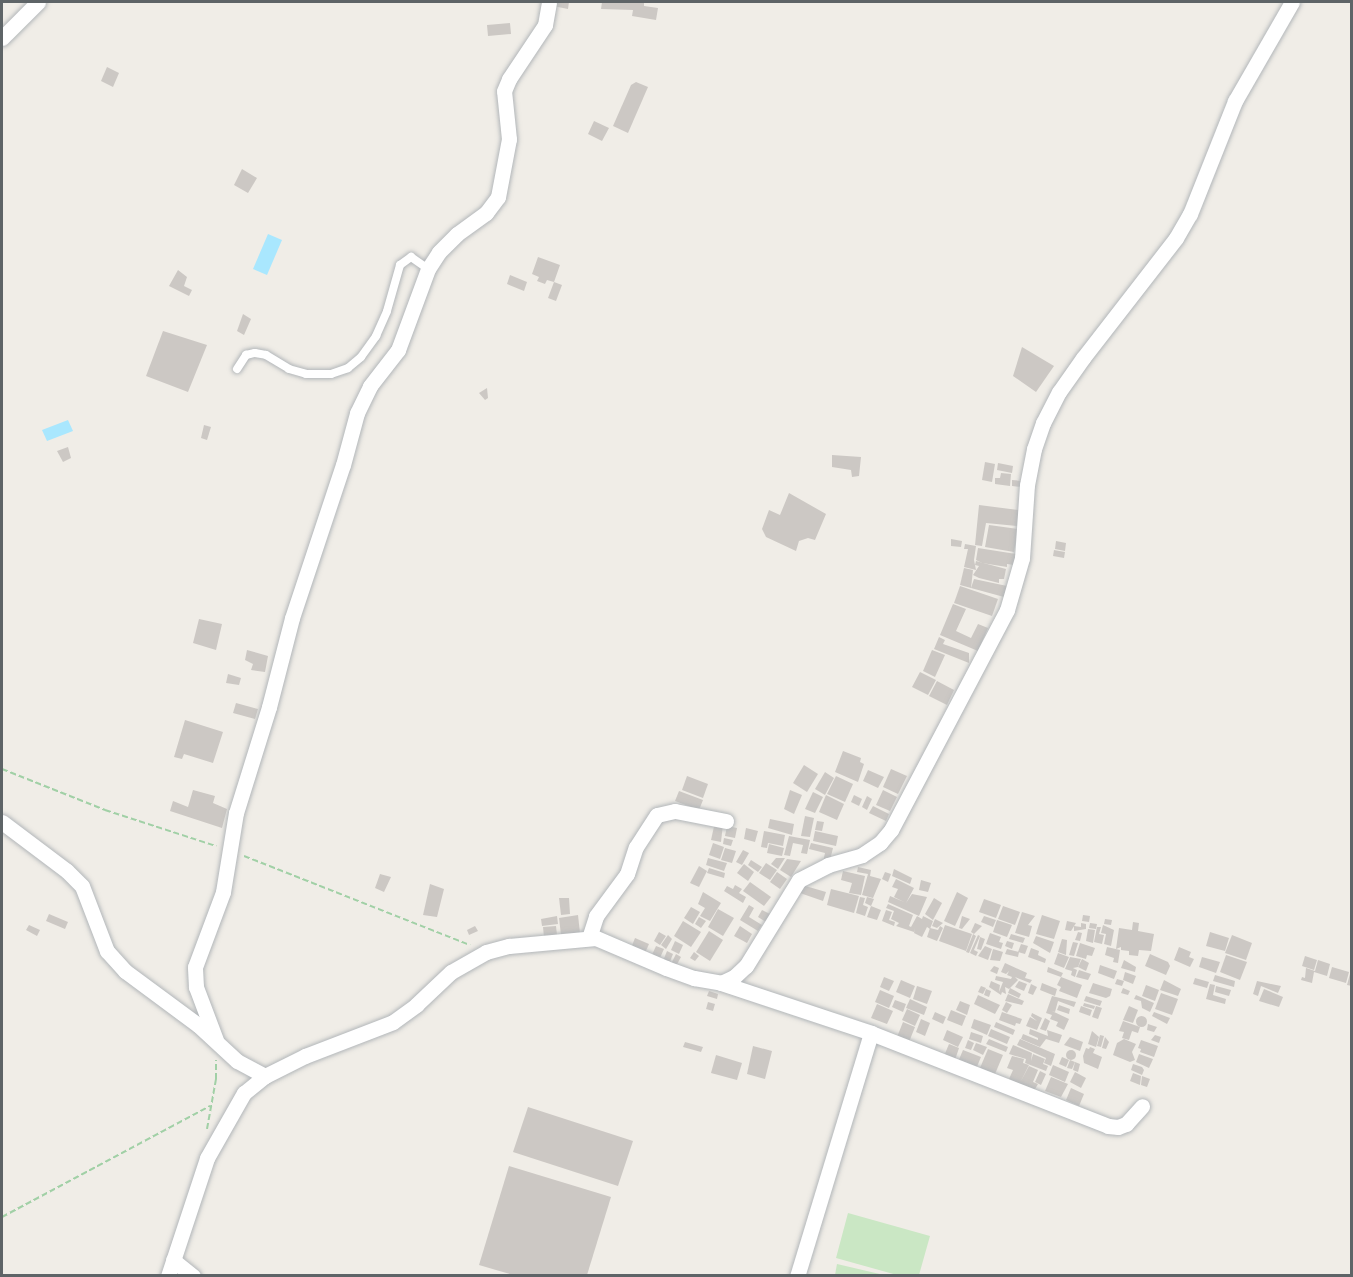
<!DOCTYPE html>
<html>
<head>
<meta charset="utf-8">
<style>
  body { margin:0 }
  #map { position:relative; width:1353px; height:1277px; overflow:hidden; background:#f0ede7; font-family:"Fira Sans",sans-serif }
  div>[style] { position:absolute }
  .green>* { inset:0; background:#cae7c4 }
  .water>* { inset:0; background:#a9e7fe }
  .building>* { inset:0; background:#ccc8c4 }
  .round { border-radius:50% }
  .path>* { height:2px; margin-top:-1px; transform-origin:0; background:repeating-linear-gradient(90deg,#a1d0a6 0 6px,transparent 0 9px) }
  .roads { filter:drop-shadow(0 0 2px #b2b6b9) drop-shadow(0 0 2px #b2b6b9) }
  .lane>* { height:8px; margin:-4px; padding:0 4px; transform-origin:4px; border-radius:4px; background:#fff }
  .street>* { height:15px; margin:-7.5px; padding:0 7.5px; transform-origin:7.5px; border-radius:7.5px; background:#fff }
  span { translate:-50% -50%; white-space:nowrap; text-align:center; line-height:1.15; -webkit-text-stroke:6px #fff; paint-order:stroke }
  .frame { position:absolute; inset:0; border:3px solid #5e6467; pointer-events:none }
</style>
</head>
<body>
<div id="map">
  <div class="green">
    <div style="clip-path:polygon(848px 1213px,930px 1236px,919px 1275px,897px 1275px,836px 1258px)"></div>
    <div style="clip-path:polygon(837px 1264px,884px 1275px,835px 1275px)"></div>
  </div>
  <div class="water">
    <div style="clip-path:polygon(268px 234px,282px 240px,267px 275px,253px 269px)"></div>
    <div style="clip-path:polygon(68px 420px,73px 431px,47px 441px,42px 430px)"></div>
  </div>
  <div class="building">
    <div style="clip-path:polygon(554px 2px,569px 2px,568px 9px,553px 6px)"></div>
    <div style="clip-path:polygon(602px 2px,644px 2px,644px 6px,658px 8px,656px 20px,632px 16px,633px 10px,601px 9px)"></div>
    <div style="clip-path:polygon(510px 23px,511px 34px,488px 36px,487px 25px)"></div>
    <div style="clip-path:polygon(107px 67px,119px 73px,113px 87px,101px 81px)"></div>
    <div style="clip-path:polygon(636px 82px,648px 87px,628px 133px,613px 126px,631px 85px)"></div>
    <div style="clip-path:polygon(594px 121px,609px 128px,602px 141px,588px 134px)"></div>
    <div style="clip-path:polygon(242px 169px,257px 178px,248px 193px,234px 185px)"></div>
    <div style="clip-path:polygon(538px 257px,560px 265px,554px 282px,547px 280px,545px 284px,537px 281px,539px 277px,532px 274px)"></div>
    <div style="clip-path:polygon(178px 270px,187px 277px,184px 286px,192px 290px,189px 296px,169px 286px)"></div>
    <div style="clip-path:polygon(510px 275px,527px 282px,524px 291px,507px 284px)"></div>
    <div style="clip-path:polygon(554px 282px,562px 285px,556px 301px,548px 298px)"></div>
    <div style="clip-path:polygon(243px 314px,251px 319px,244px 335px,237px 331px)"></div>
    <div style="clip-path:polygon(163px 331px,207px 345px,188px 392px,146px 376px)"></div>
    <div style="clip-path:polygon(1022px 347px,1054px 366px,1036px 392px,1013px 376px)"></div>
    <div style="clip-path:polygon(487px 388px,488px 398px,485px 400px,479px 393px)"></div>
    <div style="clip-path:polygon(204px 425px,211px 427px,207px 440px,201px 438px)"></div>
    <div style="clip-path:polygon(68px 447px,71px 458px,63px 462px,57px 451px)"></div>
    <div style="clip-path:polygon(832px 455px,861px 457px,859px 476px,852px 477px,851px 470px,832px 467px)"></div>
    <div style="clip-path:polygon(985px 462px,995px 464px,992px 482px,982px 480px)"></div>
    <div style="clip-path:polygon(998px 463px,1013px 466px,1012px 473px,997px 470px)"></div>
    <div style="clip-path:polygon(1001px 473px,1011px 474px,1010px 486px,995px 484px,995px 478px,1000px 478px)"></div>
    <div style="clip-path:polygon(1012px 480px,1022px 481px,1021px 487px,1012px 486px)"></div>
    <div style="clip-path:polygon(789px 493px,826px 514px,815px 540px,808px 538px,799px 541px,796px 551px,766px 537px,762px 529px,769px 510px,780px 515px)"></div>
    <div style="clip-path:polygon(979px 505px,1019px 510px,1017px 526px,986px 523px,982px 546px,975px 545px)"></div>
    <div style="clip-path:polygon(989px 525px,1018px 529px,1014px 552px,985px 547px)"></div>
    <div style="clip-path:polygon(951px 539px,962px 541px,961px 547px,951px 546px)"></div>
    <div style="clip-path:polygon(1056px 541px,1066px 543px,1065px 551px,1055px 549px)"></div>
    <div style="clip-path:polygon(965px 544px,976px 546px,974px 560px,969px 560px,974px 560px,976px 570px,964px 567px,968px 549px,964px 549px)"></div>
    <div style="clip-path:polygon(978px 548px,1016px 554px,1014px 565px,1007px 564px,1007px 567px,982px 563px,976px 560px)"></div>
    <div style="clip-path:polygon(1054px 550px,1065px 552px,1064px 558px,1053px 556px)"></div>
    <div style="clip-path:polygon(976px 561px,1006px 569px,1004px 579px,999px 579px,999px 583px,979px 578px,973px 575px,979px 566px,975px 565px)"></div>
    <div style="clip-path:polygon(964px 568px,973px 570px,971px 588px,960px 585px)"></div>
    <div style="clip-path:polygon(974px 579px,1007px 586px,1004px 597px,971px 588px)"></div>
    <div style="clip-path:polygon(960px 586px,998px 599px,992px 616px,954px 603px)"></div>
    <div style="clip-path:polygon(953px 604px,966px 609px,956px 631px,971px 638px,978px 624px,988px 628px,978px 651px,940px 635px)"></div>
    <div style="clip-path:polygon(199px 619px,222px 624px,216px 650px,193px 643px)"></div>
    <div style="clip-path:polygon(939px 637px,945px 640px,943px 644px,969px 653px,969px 663px,934px 649px)"></div>
    <div style="clip-path:polygon(247px 650px,268px 656px,265px 672px,251px 670px,253px 664px,245px 660px)"></div>
    <div style="clip-path:polygon(932px 650px,945px 655px,935px 677px,923px 671px)"></div>
    <div style="clip-path:polygon(920px 672px,936px 680px,928px 695px,912px 687px)"></div>
    <div style="clip-path:polygon(228px 674px,241px 678px,239px 685px,226px 683px)"></div>
    <div style="clip-path:polygon(937px 681px,954px 690px,947px 705px,929px 696px)"></div>
    <div style="clip-path:polygon(236px 703px,258px 709px,255px 719px,233px 713px)"></div>
    <div style="clip-path:polygon(185px 720px,223px 732px,213px 763px,184px 754px,182px 759px,174px 757px)"></div>
    <div style="clip-path:polygon(843px 751px,861px 758px,860px 762px,864px 764px,858px 782px,835px 772px)"></div>
    <div style="clip-path:polygon(804px 765px,818px 774px,807px 792px,793px 783px)"></div>
    <div style="clip-path:polygon(891px 769px,907px 776px,898px 794px,883px 787px)"></div>
    <div style="clip-path:polygon(868px 770px,884px 777px,878px 788px,863px 781px)"></div>
    <div style="clip-path:polygon(825px 772px,834px 778px,825px 795px,815px 789px)"></div>
    <div style="clip-path:polygon(687px 776px,708px 784px,703px 798px,682px 790px)"></div>
    <div style="clip-path:polygon(836px 776px,853px 784px,845px 802px,827px 794px)"></div>
    <div style="clip-path:polygon(193px 790px,215px 796px,213px 803px,227px 809px,222px 828px,170px 811px,173px 801px,188px 807px)"></div>
    <div style="clip-path:polygon(790px 790px,802px 795px,794px 814px,784px 809px)"></div>
    <div style="clip-path:polygon(883px 790px,897px 797px,890px 811px,876px 805px)"></div>
    <div style="clip-path:polygon(679px 791px,703px 800px,699px 810px,675px 801px)"></div>
    <div style="clip-path:polygon(813px 792px,823px 797px,815px 813px,805px 809px)"></div>
    <div style="clip-path:polygon(826px 795px,844px 804px,837px 820px,819px 812px)"></div>
    <div style="clip-path:polygon(854px 795px,862px 799px,859px 806px,851px 802px)"></div>
    <div style="clip-path:polygon(867px 796px,872px 799px,867px 810px,862px 807px)"></div>
    <div style="clip-path:polygon(873px 806px,889px 814px,886px 821px,869px 813px)"></div>
    <div style="clip-path:polygon(805px 816px,814px 818px,810px 837px,801px 836px)"></div>
    <div style="clip-path:polygon(770px 819px,794px 824px,792px 835px,768px 828px)"></div>
    <div style="clip-path:polygon(817px 821px,824px 822px,822px 831px,815px 830px)"></div>
    <div style="clip-path:polygon(715px 822px,723px 824px,721px 842px,711px 840px)"></div>
    <div style="clip-path:polygon(727px 826px,737px 828px,735px 838px,725px 836px)"></div>
    <div style="clip-path:polygon(746px 828px,758px 831px,755px 842px,744px 839px)"></div>
    <div style="clip-path:polygon(764px 831px,785px 835px,783px 846px,768px 843px,767px 848px,761px 847px)"></div>
    <div style="clip-path:polygon(815px 831px,838px 836px,836px 846px,813px 841px)"></div>
    <div style="clip-path:polygon(789px 836px,810px 840px,807px 854px,801px 853px,803px 845px,793px 843px,790px 856px,784px 855px)"></div>
    <div style="clip-path:polygon(724px 838px,733px 840px,731px 846px,723px 844px)"></div>
    <div style="clip-path:polygon(713px 843px,724px 847px,720px 859px,709px 855px)"></div>
    <div style="clip-path:polygon(811px 843px,833px 848px,830px 860px,823px 862px,825px 853px,809px 849px)"></div>
    <div style="clip-path:polygon(769px 844px,784px 848px,782px 856px,767px 853px)"></div>
    <div style="clip-path:polygon(725px 848px,736px 851px,732px 863px,721px 860px)"></div>
    <div style="clip-path:polygon(743px 850px,749px 853px,742px 865px,736px 862px)"></div>
    <div style="clip-path:polygon(708px 858px,727px 863px,724px 871px,706px 865px)"></div>
    <div style="clip-path:polygon(776px 858px,785px 858px,778px 869px,771px 864px)"></div>
    <div style="clip-path:polygon(787px 859px,801px 861px,791px 877px,780px 870px)"></div>
    <div style="clip-path:polygon(751px 860px,762px 867px,758px 872px,748px 865px)"></div>
    <div style="clip-path:polygon(766px 863px,777px 870px,770px 880px,759px 873px)"></div>
    <div style="clip-path:polygon(744px 864px,754px 872px,748px 881px,737px 873px)"></div>
    <div style="clip-path:polygon(699px 866px,707px 871px,699px 887px,690px 883px)"></div>
    <div style="clip-path:polygon(858px 867px,871px 870px,870px 876px,881px 879px,873px 898px,862px 895px,868px 874px,857px 872px)"></div>
    <div style="clip-path:polygon(709px 868px,725px 873px,724px 878px,707px 873px)"></div>
    <div style="clip-path:polygon(894px 869px,912px 878px,910px 884px,892px 876px)"></div>
    <div style="clip-path:polygon(843px 871px,865px 876px,861px 895px,849px 893px,852px 883px,841px 880px)"></div>
    <div style="clip-path:polygon(777px 872px,787px 879px,780px 889px,770px 882px)"></div>
    <div style="clip-path:polygon(885px 872px,891px 874px,888px 882px,882px 879px)"></div>
    <div style="clip-path:polygon(380px 874px,391px 877px,384px 892px,375px 888px)"></div>
    <div style="clip-path:polygon(896px 879px,914px 888px,906px 903px,912px 894px,927px 897px,919px 916px,888px 902px,890px 896px,904px 902px,894px 897px,898px 889px,892px 887px)"></div>
    <div style="clip-path:polygon(921px 880px,931px 883px,928px 892px,919px 890px)"></div>
    <div style="clip-path:polygon(750px 882px,771px 897px,764px 906px,743px 891px)"></div>
    <div style="clip-path:polygon(430px 884px,444px 889px,437px 917px,423px 915px)"></div>
    <div style="clip-path:polygon(735px 885px,742px 889px,739px 893px,746px 897px,743px 903px,724px 891px,727px 886px,733px 889px)"></div>
    <div style="clip-path:polygon(802px 885px,826px 892px,823px 901px,800px 893px)"></div>
    <div style="clip-path:polygon(831px 889px,859px 896px,854px 913px,827px 905px)"></div>
    <div style="clip-path:polygon(703px 892px,721px 903px,710px 921px,700px 916px,705px 908px,698px 904px)"></div>
    <div style="clip-path:polygon(957px 892px,968px 898px,955px 926px,944px 921px)"></div>
    <div style="clip-path:polygon(860px 897px,865px 898px,863px 905px,868px 907px,865px 916px,856px 913px)"></div>
    <div style="clip-path:polygon(867px 897px,874px 899px,871px 906px,865px 903px)"></div>
    <div style="clip-path:polygon(559px 898px,569px 898px,570px 914px,561px 915px)"></div>
    <div style="clip-path:polygon(934px 898px,942px 903px,933px 920px,925px 914px)"></div>
    <div style="clip-path:polygon(984px 899px,1001px 905px,996px 918px,979px 912px)"></div>
    <div style="clip-path:polygon(888px 904px,913px 915px,909px 926px,911px 927px,917px 916px,922px 919px,923px 916px,933px 921px,930px 929px,927px 927px,922px 937px,914px 933px,915px 928px,914px 932px,896px 926px,899px 923px,891px 919px,894px 911px,886px 908px)"></div>
    <div style="clip-path:polygon(749px 905px,754px 908px,749px 917px,762px 925px,758px 931px,740px 920px)"></div>
    <div style="clip-path:polygon(871px 906px,881px 910px,877px 920px,867px 917px)"></div>
    <div style="clip-path:polygon(1003px 906px,1020px 912px,1015px 925px,998px 919px)"></div>
    <div style="clip-path:polygon(691px 907px,700px 912px,693px 924px,684px 918px)"></div>
    <div style="clip-path:polygon(718px 909px,734px 918px,723px 936px,708px 927px)"></div>
    <div style="clip-path:polygon(762px 910px,770px 914px,766px 922px,758px 917px)"></div>
    <div style="clip-path:polygon(886px 910px,892px 912px,889px 920px,895px 922px,894px 926px,882px 921px)"></div>
    <div style="clip-path:polygon(1022px 912px,1035px 916px,1028px 925px,1032px 926px,1029px 937px,1015px 933px)"></div>
    <div style="clip-path:polygon(49px 914px,68px 922px,65px 929px,46px 921px)"></div>
    <div style="clip-path:polygon(578px 915px,580px 933px,561px 935px,559px 918px)"></div>
    <div style="clip-path:polygon(1042px 915px,1060px 921px,1054px 939px,1036px 934px)"></div>
    <div style="clip-path:polygon(1083px 915px,1090px 916px,1089px 922px,1082px 921px)"></div>
    <div style="clip-path:polygon(557px 916px,558px 924px,542px 926px,541px 919px)"></div>
    <div style="clip-path:polygon(962px 916px,970px 919px,962px 929px,959px 928px)"></div>
    <div style="clip-path:polygon(984px 916px,996px 920px,993px 927px,981px 922px)"></div>
    <div style="clip-path:polygon(699px 917px,706px 921px,701px 928px,695px 924px)"></div>
    <div style="clip-path:polygon(935px 919px,943px 923px,937px 928px,932px 926px)"></div>
    <div style="clip-path:polygon(1105px 919px,1112px 920px,1111px 925px,1104px 924px)"></div>
    <div style="clip-path:polygon(997px 920px,1012px 925px,1007px 937px,993px 932px)"></div>
    <div style="clip-path:polygon(683px 921px,701px 932px,691px 947px,674px 936px)"></div>
    <div style="clip-path:polygon(1067px 921px,1076px 923px,1071px 931px,1065px 930px)"></div>
    <div style="clip-path:polygon(1133px 922px,1139px 923px,1138px 931px,1154px 934px,1151px 951px,1139px 950px,1138px 956px,1129px 955px,1129px 951px,1121px 950px,1121px 947px,1116px 949px,1119px 928px,1132px 930px)"></div>
    <div style="clip-path:polygon(975px 923px,982px 926px,974px 934px,971px 932px)"></div>
    <div style="clip-path:polygon(1081px 923px,1086px 924px,1086px 929px,1074px 931px,1074px 926px,1081px 927px)"></div>
    <div style="clip-path:polygon(1090px 923px,1097px 924px,1096px 929px,1089px 928px)"></div>
    <div style="clip-path:polygon(29px 925px,40px 930px,37px 936px,26px 930px)"></div>
    <div style="clip-path:polygon(945px 925px,972px 934px,966px 951px,939px 941px)"></div>
    <div style="clip-path:polygon(1103px 925px,1114px 930px,1111px 946px,1104px 944px,1106px 934px,1101px 933px)"></div>
    <div style="clip-path:polygon(475px 926px,478px 931px,469px 935px,467px 930px)"></div>
    <div style="clip-path:polygon(556px 926px,557px 935px,544px 937px,543px 927px)"></div>
    <div style="clip-path:polygon(740px 926px,752px 934px,747px 943px,734px 936px)"></div>
    <div style="clip-path:polygon(940px 926px,943px 928px,937px 941px,927px 937px,930px 928px,938px 930px)"></div>
    <div style="clip-path:polygon(1097px 927px,1101px 927px,1099px 934px,1104px 935px,1102px 944px,1094px 942px)"></div>
    <div style="clip-path:polygon(1088px 929px,1095px 930px,1093px 943px,1086px 941px)"></div>
    <div style="clip-path:polygon(709px 931px,723px 940px,710px 961px,696px 952px)"></div>
    <div style="clip-path:polygon(659px 932px,666px 936px,660px 945px,654px 941px)"></div>
    <div style="clip-path:polygon(1078px 932px,1082px 933px,1080px 941px,1075px 940px)"></div>
    <div style="clip-path:polygon(1210px 932px,1229px 938px,1225px 951px,1206px 946px)"></div>
    <div style="clip-path:polygon(990px 933px,1001px 937px,999px 942px,1003px 943px,1001px 949px,986px 944px)"></div>
    <div style="clip-path:polygon(973px 934px,976px 936px,969px 953px,966px 952px)"></div>
    <div style="clip-path:polygon(1011px 934px,1025px 938px,1023px 943px,1009px 939px)"></div>
    <div style="clip-path:polygon(668px 935px,672px 939px,666px 949px,661px 945px)"></div>
    <div style="clip-path:polygon(978px 935px,980px 936px,974px 950px,978px 952px,976px 956px,970px 953px)"></div>
    <div style="clip-path:polygon(1232px 935px,1252px 943px,1246px 960px,1225px 953px)"></div>
    <div style="clip-path:polygon(1036px 936px,1054px 942px,1050px 953px,1033px 943px)"></div>
    <div style="clip-path:polygon(980px 937px,985px 939px,981px 950px,977px 949px)"></div>
    <div style="clip-path:polygon(635px 938px,649px 944px,645px 953px,631px 948px)"></div>
    <div style="clip-path:polygon(1062px 939px,1067px 940px,1066px 955px,1058px 952px)"></div>
    <div style="clip-path:polygon(675px 941px,683px 945px,679px 954px,671px 950px)"></div>
    <div style="clip-path:polygon(1007px 941px,1014px 943px,1012px 949px,1005px 946px)"></div>
    <div style="clip-path:polygon(1073px 942px,1078px 943px,1074px 956px,1069px 955px)"></div>
    <div style="clip-path:polygon(1080px 943px,1095px 948px,1092px 956px,1087px 955px,1086px 959px,1076px 956px)"></div>
    <div style="clip-path:polygon(1021px 944px,1028px 946px,1025px 954px,1018px 952px)"></div>
    <div style="clip-path:polygon(656px 946px,664px 949px,659px 960px,651px 957px)"></div>
    <div style="clip-path:polygon(985px 946px,992px 949px,988px 960px,978px 956px)"></div>
    <div style="clip-path:polygon(1107px 947px,1120px 950px,1118px 963px,1113px 962px,1114px 958px,1105px 955px)"></div>
    <div style="clip-path:polygon(1179px 947px,1191px 952px,1189px 957px,1194px 959px,1190px 967px,1174px 960px)"></div>
    <div style="clip-path:polygon(1031px 948px,1039px 951px,1038px 955px,1046px 959px,1045px 963px,1028px 957px)"></div>
    <div style="clip-path:polygon(993px 949px,1003px 952px,1000px 961px,990px 960px)"></div>
    <div style="clip-path:polygon(1007px 949px,1019px 952px,1018px 957px,1005px 954px)"></div>
    <div style="clip-path:polygon(667px 951px,673px 954px,669px 964px,663px 961px)"></div>
    <div style="clip-path:polygon(694px 952px,699px 956px,695px 961px,690px 958px)"></div>
    <div style="clip-path:polygon(1058px 953px,1069px 957px,1064px 968px,1054px 964px)"></div>
    <div style="clip-path:polygon(676px 954px,681px 957px,676px 966px,671px 964px)"></div>
    <div style="clip-path:polygon(1150px 954px,1168px 962px,1170px 966px,1166px 975px,1145px 966px)"></div>
    <div style="clip-path:polygon(1226px 955px,1247px 962px,1240px 980px,1220px 972px)"></div>
    <div style="clip-path:polygon(1305px 956px,1317px 960px,1314px 970px,1302px 966px)"></div>
    <div style="clip-path:polygon(1070px 957px,1081px 959px,1078px 967px,1073px 968px,1077px 970px,1075px 977px,1071px 975px,1072px 971px,1065px 969px)"></div>
    <div style="clip-path:polygon(1202px 957px,1220px 962px,1216px 973px,1199px 967px)"></div>
    <div style="clip-path:polygon(1082px 959px,1089px 963px,1086px 971px,1078px 967px)"></div>
    <div style="clip-path:polygon(1124px 960px,1136px 967px,1135px 972px,1121px 968px)"></div>
    <div style="clip-path:polygon(1318px 960px,1330px 964px,1327px 976px,1314px 972px,1312px 983px,1301px 980px,1302px 977px,1305px 978px,1306px 968px,1315px 971px)"></div>
    <div style="clip-path:polygon(1005px 963px,1027px 973px,1025px 978px,1032px 980px,1030px 983px,1015px 977px,1018px 980px,1009px 989px,1005px 987px,1006px 994px,1002px 992px,1001px 995px,989px 987px,991px 981px,1000px 985px,999px 992px,1003px 982px,995px 980px,996px 976px,1011px 979px,1012px 977px,1007px 975px,1009px 971px,1006px 974px,1001px 972px)"></div>
    <div style="clip-path:polygon(1100px 965px,1117px 971px,1114px 979px,1098px 973px)"></div>
    <div style="clip-path:polygon(994px 966px,999px 968px,997px 974px,990px 971px)"></div>
    <div style="clip-path:polygon(1048px 967px,1063px 973px,1061px 977px,1047px 972px)"></div>
    <div style="clip-path:polygon(1332px 967px,1349px 972px,1346px 983px,1329px 978px)"></div>
    <div style="clip-path:polygon(1079px 970px,1091px 974px,1088px 980px,1076px 977px)"></div>
    <div style="clip-path:polygon(1351px 970px,1352px 970px,1352px 986px,1347px 985px)"></div>
    <div style="clip-path:polygon(1125px 972px,1136px 976px,1133px 984px,1123px 980px)"></div>
    <div style="clip-path:polygon(1215px 975px,1235px 981px,1234px 987px,1213px 981px)"></div>
    <div style="clip-path:polygon(884px 977px,894px 981px,889px 991px,880px 987px)"></div>
    <div style="clip-path:polygon(1061px 977px,1082px 985px,1077px 998px,1059px 991px,1061px 987px,1057px 985px)"></div>
    <div style="clip-path:polygon(1195px 978px,1209px 982px,1207px 988px,1193px 984px)"></div>
    <div style="clip-path:polygon(1117px 979px,1124px 981px,1122px 986px,1115px 984px)"></div>
    <div style="clip-path:polygon(901px 980px,915px 986px,910px 998px,896px 992px)"></div>
    <div style="clip-path:polygon(1164px 980px,1181px 989px,1178px 996px,1160px 990px)"></div>
    <div style="clip-path:polygon(1019px 981px,1027px 984px,1024px 991px,1015px 987px)"></div>
    <div style="clip-path:polygon(1257px 981px,1281px 986px,1278px 993px,1261px 986px,1258px 996px,1253px 994px)"></div>
    <div style="clip-path:polygon(1042px 983px,1057px 989px,1055px 996px,1040px 990px)"></div>
    <div style="clip-path:polygon(1093px 983px,1112px 989px,1110px 996px,1106px 998px,1089px 993px)"></div>
    <div style="clip-path:polygon(1031px 984px,1037px 987px,1033px 995px,1028px 993px)"></div>
    <div style="clip-path:polygon(1210px 984px,1215px 985px,1213px 995px,1226px 999px,1225px 1004px,1206px 999px)"></div>
    <div style="clip-path:polygon(1146px 985px,1159px 990px,1155px 1001px,1142px 996px)"></div>
    <div style="clip-path:polygon(917px 986px,932px 991px,927px 1004px,913px 999px)"></div>
    <div style="clip-path:polygon(981px 986px,986px 988px,983px 994px,978px 992px)"></div>
    <div style="clip-path:polygon(1216px 986px,1231px 990px,1229px 996px,1215px 992px)"></div>
    <div style="clip-path:polygon(1010px 988px,1021px 994px,1019px 998px,1008px 993px)"></div>
    <div style="clip-path:polygon(1123px 988px,1130px 991px,1128px 995px,1121px 993px)"></div>
    <div style="clip-path:polygon(986px 989px,991px 991px,989px 997px,984px 995px)"></div>
    <div style="clip-path:polygon(1264px 989px,1283px 997px,1279px 1007px,1259px 1001px)"></div>
    <div style="clip-path:polygon(880px 990px,894px 996px,889px 1008px,875px 1002px)"></div>
    <div style="clip-path:polygon(709px 991px,718px 994px,717px 999px,707px 996px)"></div>
    <div style="clip-path:polygon(1161px 993px,1178px 999px,1172px 1015px,1155px 1009px)"></div>
    <div style="clip-path:polygon(1008px 994px,1024px 1001px,1022px 1005px,1005px 1001px)"></div>
    <div style="clip-path:polygon(978px 995px,1000px 1005px,995px 1014px,974px 1004px)"></div>
    <div style="clip-path:polygon(1136px 995px,1154px 1003px,1150px 1012px,1142px 1008px,1141px 1001px,1134px 999px)"></div>
    <div style="clip-path:polygon(1052px 996px,1076px 1002px,1074px 1007px,1058px 1001px,1055px 1012px,1052px 1011px,1069px 1019px,1064px 1030px,1056px 1026px,1058px 1022px,1050px 1019px,1052px 1015px,1046px 1013px)"></div>
    <div style="clip-path:polygon(1086px 996px,1102px 1001px,1100px 1006px,1084px 1001px)"></div>
    <div style="clip-path:polygon(910px 999px,927px 1007px,924px 1015px,906px 1008px)"></div>
    <div style="clip-path:polygon(895px 1000px,906px 1004px,903px 1012px,892px 1007px)"></div>
    <div style="clip-path:polygon(960px 1001px,970px 1005px,967px 1015px,956px 1010px)"></div>
    <div style="clip-path:polygon(708px 1002px,715px 1004px,713px 1011px,706px 1009px)"></div>
    <div style="clip-path:polygon(1006px 1002px,1012px 1005px,1007px 1013px,1002px 1010px)"></div>
    <div style="clip-path:polygon(1084px 1003px,1095px 1006px,1094px 1009px,1083px 1006px)"></div>
    <div style="clip-path:polygon(877px 1004px,893px 1011px,887px 1024px,871px 1018px)"></div>
    <div style="clip-path:polygon(1059px 1005px,1070px 1009px,1069px 1014px,1057px 1010px)"></div>
    <div style="clip-path:polygon(1081px 1006px,1092px 1010px,1090px 1016px,1079px 1012px)"></div>
    <div style="clip-path:polygon(1096px 1006px,1102px 1008px,1098px 1019px,1092px 1017px)"></div>
    <div style="clip-path:polygon(1129px 1006px,1138px 1010px,1133px 1023px,1123px 1020px)"></div>
    <div style="clip-path:polygon(907px 1009px,920px 1015px,915px 1026px,902px 1020px)"></div>
    <div style="clip-path:polygon(951px 1010px,966px 1016px,962px 1026px,947px 1020px)"></div>
    <div style="clip-path:polygon(935px 1012px,946px 1017px,943px 1024px,932px 1019px)"></div>
    <div style="clip-path:polygon(1002px 1012px,1022px 1019px,1020px 1024px,1016px 1023px,1015px 1026px,999px 1020px)"></div>
    <div style="clip-path:polygon(1154px 1012px,1170px 1018px,1167px 1024px,1152px 1016px)"></div>
    <div style="clip-path:polygon(1032px 1013px,1042px 1018px,1037px 1030px,1026px 1026px,1030px 1017px,1037px 1021px,1031px 1016px)"></div>
    <div class="round" style="left:1135.5px;top:1015.5px;width:11px;height:11px"></div>
    <div style="clip-path:polygon(1045px 1018px,1050px 1021px,1046px 1031px,1040px 1029px)"></div>
    <div style="clip-path:polygon(921px 1019px,930px 1023px,925px 1036px,916px 1032px)"></div>
    <div style="clip-path:polygon(974px 1019px,991px 1025px,987px 1035px,971px 1028px)"></div>
    <div style="clip-path:polygon(1123px 1021px,1140px 1027px,1138px 1033px,1132px 1031px,1129px 1040px,1122px 1038px,1124px 1032px,1119px 1031px)"></div>
    <div style="clip-path:polygon(903px 1022px,915px 1027px,909px 1042px,897px 1037px)"></div>
    <div style="clip-path:polygon(996px 1022px,1015px 1030px,1013px 1035px,994px 1027px)"></div>
    <div style="clip-path:polygon(1148px 1024px,1157px 1027px,1154px 1032px,1147px 1030px)"></div>
    <div style="clip-path:polygon(991px 1029px,1010px 1037px,1007px 1044px,988px 1036px)"></div>
    <div style="clip-path:polygon(1030px 1029px,1048px 1036px,1047px 1030px,1062px 1035px,1059px 1043px,1046px 1039px,1040px 1047px,1021px 1039px,1023px 1034px,1038px 1040px,1038px 1038px,1029px 1034px)"></div>
    <div style="clip-path:polygon(947px 1030px,963px 1037px,958px 1047px,943px 1040px)"></div>
    <div style="clip-path:polygon(1092px 1031px,1099px 1037px,1096px 1047px,1088px 1044px)"></div>
    <div style="clip-path:polygon(971px 1032px,983px 1036px,981px 1043px,969px 1039px)"></div>
    <div style="clip-path:polygon(1100px 1035px,1104px 1036px,1101px 1047px,1097px 1046px)"></div>
    <div style="clip-path:polygon(1155px 1035px,1161px 1037px,1159px 1043px,1151px 1040px)"></div>
    <div style="clip-path:polygon(1070px 1037px,1083px 1042px,1080px 1051px,1064px 1045px)"></div>
    <div style="clip-path:polygon(1105px 1037px,1109px 1042px,1106px 1049px,1102px 1048px)"></div>
    <div style="clip-path:polygon(989px 1039px,1008px 1047px,1006px 1052px,986px 1044px)"></div>
    <div style="clip-path:polygon(1020px 1039px,1055px 1054px,1051px 1066px,1044px 1063px,1046px 1058px,1017px 1045px)"></div>
    <div style="clip-path:polygon(1124px 1039px,1136px 1044px,1132px 1052px,1135px 1060px,1130px 1062px,1113px 1055px,1117px 1043px)"></div>
    <div style="clip-path:polygon(968px 1040px,974px 1043px,971px 1050px,965px 1048px)"></div>
    <div style="clip-path:polygon(1141px 1040px,1158px 1046px,1154px 1057px,1140px 1052px,1141px 1049px,1138px 1048px)"></div>
    <div style="clip-path:polygon(685px 1042px,703px 1047px,701px 1052px,683px 1047px)"></div>
    <div style="clip-path:polygon(976px 1043px,987px 1047px,983px 1055px,973px 1050px)"></div>
    <div style="clip-path:polygon(949px 1044px,959px 1048px,955px 1060px,944px 1056px)"></div>
    <div style="clip-path:polygon(1013px 1045px,1032px 1053px,1031px 1061px,1033px 1054px,1045px 1059px,1043px 1064px,1048px 1066px,1046px 1071px,1025px 1063px,1026px 1059px,1009px 1054px)"></div>
    <div style="clip-path:polygon(753px 1046px,772px 1051px,765px 1079px,747px 1074px)"></div>
    <div style="clip-path:polygon(1090px 1047px,1095px 1049px,1093px 1053px,1102px 1057px,1098px 1069px,1084px 1063px,1083px 1056px,1086px 1048px,1089px 1049px)"></div>
    <div style="clip-path:polygon(988px 1049px,1003px 1055px,995px 1074px,980px 1068px)"></div>
    <div style="clip-path:polygon(963px 1050px,981px 1057px,976px 1069px,958px 1062px)"></div>
    <div class="round" style="left:1066px;top:1050px;width:10px;height:10px"></div>
    <div style="clip-path:polygon(1139px 1054px,1153px 1059px,1149px 1068px,1136px 1062px)"></div>
    <div style="clip-path:polygon(716px 1055px,742px 1063px,737px 1080px,711px 1073px)"></div>
    <div style="clip-path:polygon(1012px 1056px,1024px 1059px,1023px 1063px,1029px 1065px,1021px 1081px,1029px 1066px,1038px 1070px,1033px 1082px,1038px 1084px,1034px 1091px,1009px 1079px,1013px 1070px,1007px 1068px)"></div>
    <div style="clip-path:polygon(1062px 1057px,1069px 1060px,1066px 1067px,1059px 1064px)"></div>
    <div style="clip-path:polygon(1070px 1060px,1075px 1062px,1072px 1069px,1067px 1068px)"></div>
    <div style="clip-path:polygon(1075px 1062px,1080px 1064px,1078px 1072px,1073px 1070px)"></div>
    <div style="clip-path:polygon(1133px 1064px,1142px 1067px,1144px 1070px,1142px 1075px,1131px 1070px)"></div>
    <div style="clip-path:polygon(1053px 1065px,1069px 1072px,1065px 1082px,1049px 1075px)"></div>
    <div style="clip-path:polygon(1040px 1071px,1046px 1074px,1041px 1085px,1035px 1082px)"></div>
    <div style="clip-path:polygon(1075px 1072px,1086px 1078px,1081px 1088px,1070px 1082px)"></div>
    <div style="clip-path:polygon(1133px 1073px,1141px 1076px,1140px 1085px,1130px 1081px)"></div>
    <div style="clip-path:polygon(1142px 1076px,1150px 1079px,1147px 1087px,1141px 1085px)"></div>
    <div style="clip-path:polygon(1051px 1077px,1068px 1084px,1061px 1097px,1045px 1091px)"></div>
    <div style="clip-path:polygon(1071px 1088px,1084px 1094px,1079px 1106px,1066px 1100px)"></div>
    <div style="clip-path:polygon(528px 1107px,633px 1141px,618px 1186px,513px 1152px)"></div>
    <div style="clip-path:polygon(509px 1166px,611px 1197px,587px 1275px,513px 1275px,479px 1265px)"></div>
  </div>
  <div class="path">
    <div style="left:2px;top:769px;width:111px;rotate:21.7deg"></div>
    <div style="left:105px;top:810px;width:117px;rotate:18deg"></div>
    <div style="left:244px;top:856px;width:243px;rotate:21.5deg"></div>
    <div style="left:207px;top:1129px;width:51px;rotate:-79.8deg"></div>
    <div style="left:216px;top:1079px;width:19px;rotate:-90deg"></div>
    <div style="left:2px;top:1217px;width:236px;rotate:-28.1deg"></div>
  </div>
  <div class="roads">
    <div class="lane">
      <div style="left:237px;top:369px;width:17px;rotate:-57deg"></div>
      <div style="left:246px;top:355px;width:9px;rotate:-13deg"></div>
      <div style="left:255px;top:353px;width:11px;rotate:10deg"></div>
      <div style="left:266px;top:355px;width:27px;rotate:31deg"></div>
      <div style="left:289px;top:369px;width:18px;rotate:16deg"></div>
      <div style="left:306px;top:374px;width:25px"></div>
      <div style="left:331px;top:374px;width:18px;rotate:-19deg"></div>
      <div style="left:348px;top:368px;width:17px;rotate:-40deg"></div>
      <div style="left:361px;top:357px;width:26px;rotate:-54deg"></div>
      <div style="left:376px;top:336px;width:27px;rotate:-66deg"></div>
      <div style="left:387px;top:311px;width:48px;rotate:-74.2deg"></div>
      <div style="left:400px;top:265px;width:14px;rotate:-36deg"></div>
      <div style="left:411px;top:257px;width:21px;rotate:35deg"></div>
    </div>
    <div class="street">
      <div style="left:2px;top:38px;width:51px;rotate:-45deg"></div>
      <div style="left:2px;top:822px;width:81px;rotate:37deg"></div>
      <div style="left:67px;top:871px;width:21px;rotate:45deg"></div>
      <div style="left:82px;top:886px;width:70px;rotate:69deg"></div>
      <div style="left:107px;top:951px;width:27px;rotate:48deg"></div>
      <div style="left:125px;top:971px;width:91px;rotate:36.5deg"></div>
      <div style="left:198px;top:1025px;width:53px;rotate:42.7deg"></div>
      <div style="left:237px;top:1061px;width:32px;rotate:28deg"></div>
      <div style="left:589px;top:938px;width:23px;rotate:-72deg"></div>
      <div style="left:596px;top:916px;width:52px;rotate:-53.6deg"></div>
      <div style="left:627px;top:874px;width:28px;rotate:-72deg"></div>
      <div style="left:636px;top:847px;width:38px;rotate:-57deg"></div>
      <div style="left:657px;top:815px;width:18px;rotate:-13deg"></div>
      <div style="left:675px;top:811px;width:52px;rotate:11.1deg"></div>
      <div style="left:721px;top:983px;width:158px;rotate:18.4deg"></div>
      <div style="left:871px;top:1033px;width:254px;rotate:106.9deg"></div>
      <div style="left:871px;top:1033px;width:255px;rotate:21.4deg"></div>
      <div style="left:1108px;top:1126px;width:10px;rotate:6deg"></div>
      <div style="left:1118px;top:1127px;width:9px;rotate:-21deg"></div>
      <div style="left:1126px;top:1124px;width:24px;rotate:-48deg"></div>
      <div style="left:216px;top:1040px;width:57px;rotate:-110.7deg"></div>
      <div style="left:196px;top:987px;width:20px;rotate:-93deg"></div>
      <div style="left:195px;top:967px;width:80px;rotate:-69.5deg"></div>
      <div style="left:223px;top:892px;width:80px;rotate:-80.7deg"></div>
      <div style="left:236px;top:813px;width:111px;rotate:-72.7deg"></div>
      <div style="left:269px;top:707px;width:92px;rotate:-75.5deg"></div>
      <div style="left:292px;top:618px;width:161px;rotate:-71.6deg"></div>
      <div style="left:343px;top:465px;width:54px;rotate:-74.9deg"></div>
      <div style="left:357px;top:413px;width:30px;rotate:-64deg"></div>
      <div style="left:370px;top:386px;width:46px;rotate:-52.1deg"></div>
      <div style="left:398px;top:350px;width:86px;rotate:-69.7deg"></div>
      <div style="left:428px;top:269px;width:20px;rotate:-57deg"></div>
      <div style="left:439px;top:252px;width:25px;rotate:-45deg"></div>
      <div style="left:457px;top:234px;width:36px;rotate:-36deg"></div>
      <div style="left:486px;top:213px;width:20px;rotate:-53deg"></div>
      <div style="left:498px;top:197px;width:59px;rotate:-79.3deg"></div>
      <div style="left:509px;top:139px;width:48px;rotate:-95.9deg"></div>
      <div style="left:504px;top:91px;width:13px;rotate:-67deg"></div>
      <div style="left:509px;top:79px;width:65px;rotate:-56.3deg"></div>
      <div style="left:545px;top:25px;width:23px;rotate:-80deg"></div>
      <div style="left:173px;top:1260px;width:26px;rotate:39deg"></div>
      <div style="left:168px;top:1276px;width:124px;rotate:-71.7deg"></div>
      <div style="left:207px;top:1158px;width:75px;rotate:-60.4deg"></div>
      <div style="left:244px;top:1093px;width:27px;rotate:-39deg"></div>
      <div style="left:265px;top:1076px;width:45px;rotate:-26.6deg"></div>
      <div style="left:305px;top:1056px;width:94px;rotate:-21.1deg"></div>
      <div style="left:393px;top:1022px;width:29px;rotate:-36deg"></div>
      <div style="left:416px;top:1005px;width:48px;rotate:-43.3deg"></div>
      <div style="left:451px;top:972px;width:40px;rotate:-29.7deg"></div>
      <div style="left:486px;top:952px;width:24px;rotate:-15deg"></div>
      <div style="left:509px;top:946px;width:87px;rotate:-5.3deg"></div>
      <div style="left:596px;top:938px;width:76px;rotate:23.2deg"></div>
      <div style="left:666px;top:968px;width:30px;rotate:20deg"></div>
      <div style="left:694px;top:978px;width:27px;rotate:10deg"></div>
      <div style="left:721px;top:983px;width:14px;rotate:-25deg"></div>
      <div style="left:734px;top:977px;width:16px;rotate:-43deg"></div>
      <div style="left:746px;top:966px;width:101px;rotate:-58.4deg"></div>
      <div style="left:799px;top:880px;width:33px;rotate:-27deg"></div>
      <div style="left:828px;top:865px;width:35px;rotate:-16deg"></div>
      <div style="left:862px;top:855px;width:22px;rotate:-34deg"></div>
      <div style="left:880px;top:843px;width:17px;rotate:-50deg"></div>
      <div style="left:891px;top:830px;width:249px;rotate:-62.2deg"></div>
      <div style="left:1007px;top:610px;width:54px;rotate:-73.9deg"></div>
      <div style="left:1022px;top:558px;width:73px;rotate:-86.1deg"></div>
      <div style="left:1027px;top:485px;width:37px;rotate:-79deg"></div>
      <div style="left:1034px;top:449px;width:28px;rotate:-71deg"></div>
      <div style="left:1043px;top:423px;width:35px;rotate:-63deg"></div>
      <div style="left:1059px;top:392px;width:42px;rotate:-54.8deg"></div>
      <div style="left:1083px;top:358px;width:152px;rotate:-52.2deg"></div>
      <div style="left:1176px;top:238px;width:28px;rotate:-60deg"></div>
      <div style="left:1190px;top:214px;width:122px;rotate:-68.3deg"></div>
      <div style="left:1235px;top:101px;width:114px;rotate:-60.1deg"></div>
    </div>
  </div>
  <div class="frame"></div>
</div>
</body>
</html>
